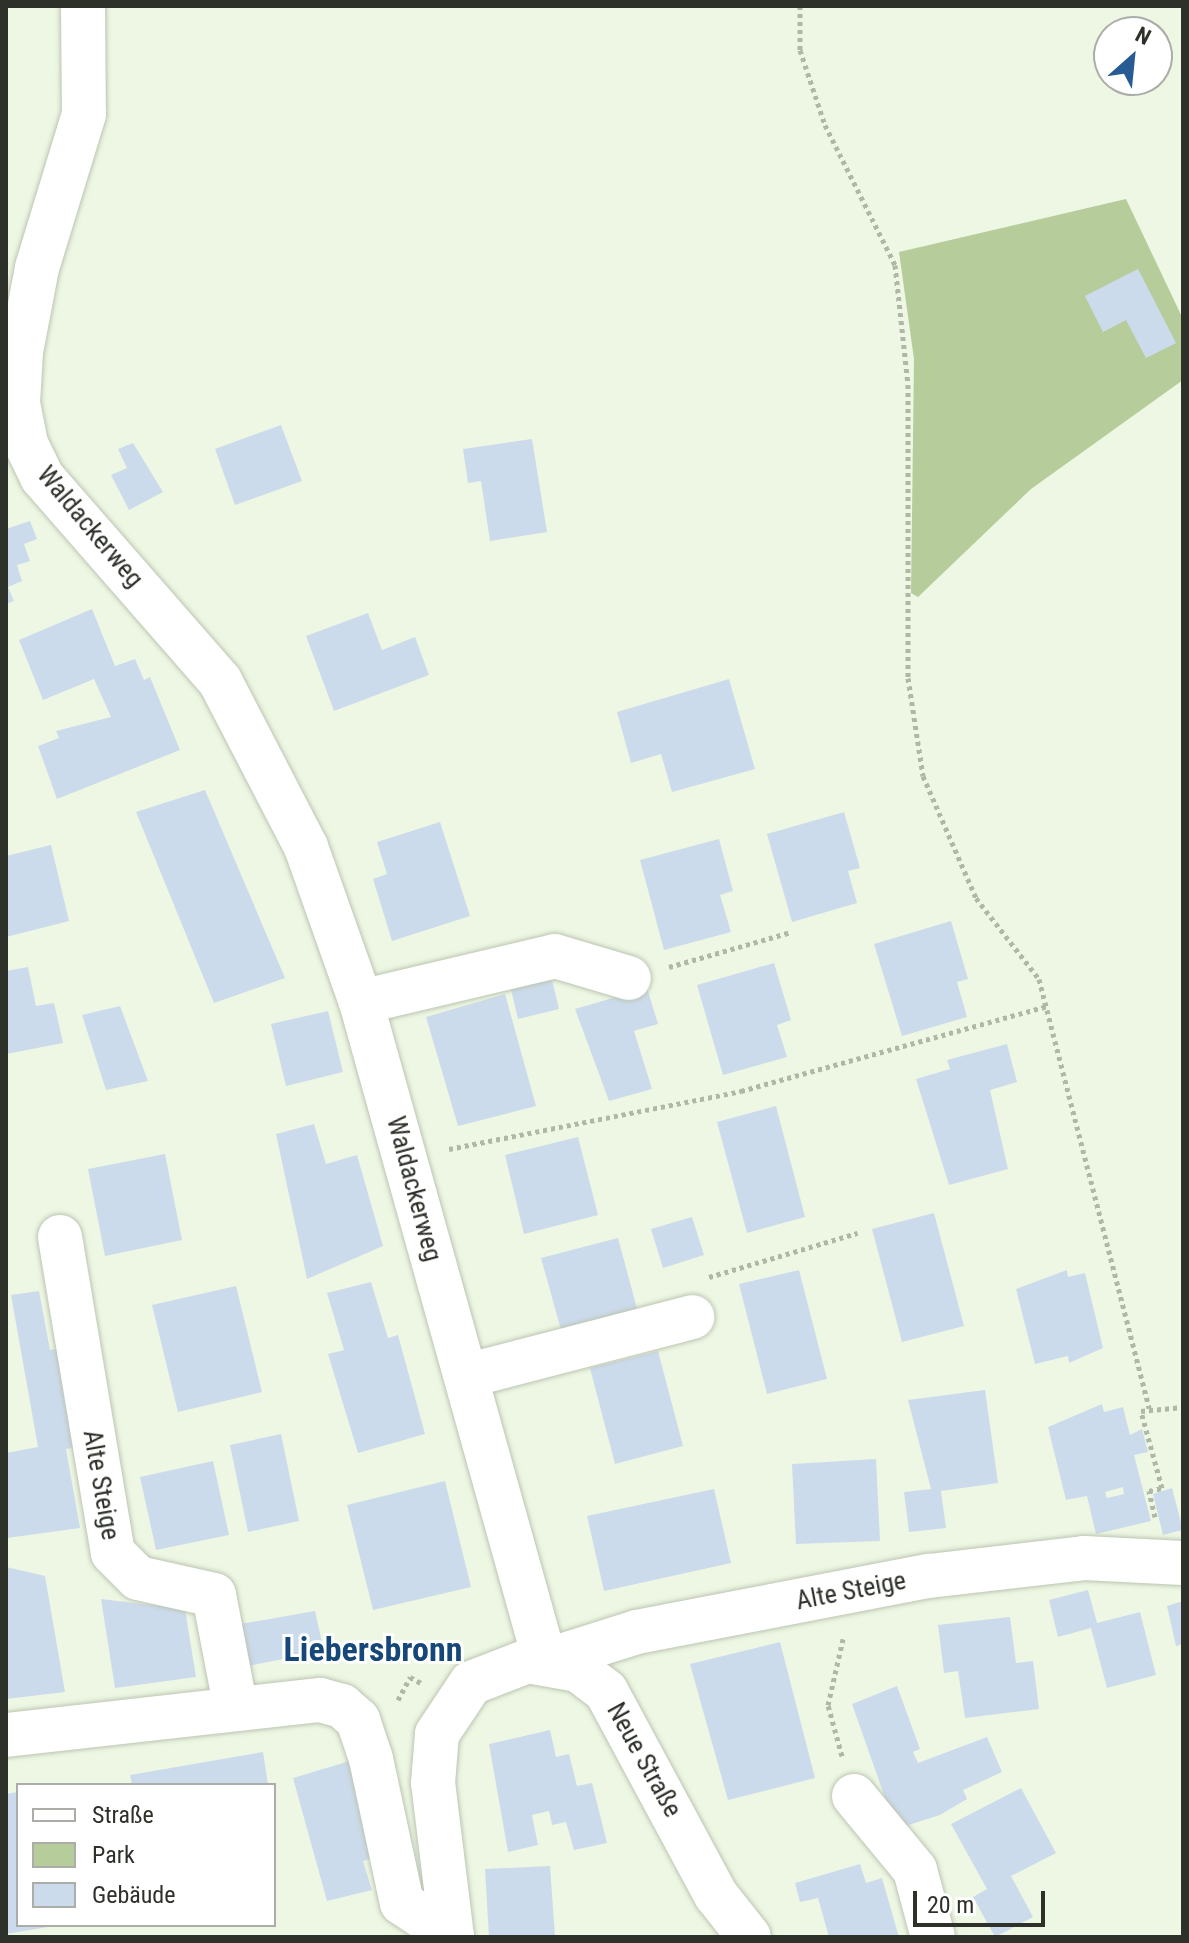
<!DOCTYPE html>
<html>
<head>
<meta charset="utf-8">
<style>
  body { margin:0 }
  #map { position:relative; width:1189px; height:1943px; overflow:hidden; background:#edf7e3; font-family:"Roboto Condensed",sans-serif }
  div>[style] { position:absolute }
  .green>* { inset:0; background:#b6cd9b }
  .building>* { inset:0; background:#ccdbec }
  .path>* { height:5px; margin-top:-2.5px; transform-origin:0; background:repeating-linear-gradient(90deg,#afb7a7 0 4px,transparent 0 8px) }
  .roads { filter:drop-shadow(0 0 2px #bcc5b2) drop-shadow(0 0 2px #bcc5b2) }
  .minor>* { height:44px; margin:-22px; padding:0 22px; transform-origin:22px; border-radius:22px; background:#fff }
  span { translate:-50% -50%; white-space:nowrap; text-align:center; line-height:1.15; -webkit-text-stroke:6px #fff; paint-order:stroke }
  .street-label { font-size:26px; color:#2d3129 }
  .district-label { font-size:34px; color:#164779; font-weight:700 }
  .frame { position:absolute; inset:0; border:8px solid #2d3129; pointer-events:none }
  .legend { position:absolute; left:16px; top:1783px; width:260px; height:144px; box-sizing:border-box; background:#fff; border:2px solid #abada9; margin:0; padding:10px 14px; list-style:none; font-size:24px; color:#2d3129 }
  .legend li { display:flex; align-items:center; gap:16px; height:40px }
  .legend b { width:40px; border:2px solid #abada9 }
  .north { position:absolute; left:1093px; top:16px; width:80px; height:80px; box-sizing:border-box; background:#fff; border:2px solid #abada9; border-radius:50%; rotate:27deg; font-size:22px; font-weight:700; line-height:32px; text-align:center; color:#2d3129 }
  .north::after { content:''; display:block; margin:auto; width:28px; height:36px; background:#265b94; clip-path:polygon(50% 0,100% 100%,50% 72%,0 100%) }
  .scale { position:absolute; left:913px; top:1891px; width:132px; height:36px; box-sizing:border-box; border:4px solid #2d3129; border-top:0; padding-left:10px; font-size:24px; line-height:28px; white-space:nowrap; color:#2d3129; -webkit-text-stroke:6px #fff; paint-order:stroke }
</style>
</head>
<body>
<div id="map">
  <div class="green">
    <div style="clip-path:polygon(1126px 199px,1183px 319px,1183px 380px,1031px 489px,918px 597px,911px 593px,914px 359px,899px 252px)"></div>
  </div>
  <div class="building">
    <div style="clip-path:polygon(1138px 269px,1176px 343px,1146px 358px,1126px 320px,1103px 332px,1085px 296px)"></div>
    <div style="clip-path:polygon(281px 425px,302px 481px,235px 505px,215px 449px)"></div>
    <div style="clip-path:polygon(532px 439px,547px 532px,490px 541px,481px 481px,468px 483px,463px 449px)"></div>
    <div style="clip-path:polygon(133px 443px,163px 492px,129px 510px,111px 475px,127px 468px,118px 449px)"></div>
    <div style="clip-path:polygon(30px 521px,37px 539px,24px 544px,30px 561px,17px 565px,22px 581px,8px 587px,14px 601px,6px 604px,6px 529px)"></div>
    <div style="clip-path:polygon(92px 609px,115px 666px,135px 659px,144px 680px,150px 677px,180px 750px,57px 799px,38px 746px,59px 738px,56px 731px,111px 717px,94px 679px,43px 700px,19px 640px)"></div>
    <div style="clip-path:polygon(368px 613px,382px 650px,415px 637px,429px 675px,334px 711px,306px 636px)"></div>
    <div style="clip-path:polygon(729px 679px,755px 769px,672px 792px,661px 754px,631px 763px,617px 712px)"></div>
    <div style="clip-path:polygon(205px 790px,285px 978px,214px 1003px,136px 812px)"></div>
    <div style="clip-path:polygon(844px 812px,860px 868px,848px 871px,857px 903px,792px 922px,767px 834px)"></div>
    <div style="clip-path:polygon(440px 822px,470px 916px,392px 941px,373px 879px,387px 874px,377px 842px)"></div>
    <div style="clip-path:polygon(719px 839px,733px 891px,720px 895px,731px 932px,664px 950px,640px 860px)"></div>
    <div style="clip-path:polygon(51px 845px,69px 921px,6px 937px,6px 856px)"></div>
    <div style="clip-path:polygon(951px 921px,968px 979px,957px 982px,967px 1017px,902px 1036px,874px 944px)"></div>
    <div style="clip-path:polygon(774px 963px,791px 1020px,777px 1025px,787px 1057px,723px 1075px,697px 985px)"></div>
    <div style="clip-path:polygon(28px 967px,36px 1006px,54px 1003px,63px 1043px,6px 1054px,6px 971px)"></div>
    <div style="clip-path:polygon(549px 967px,559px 1009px,518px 1019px,508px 977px)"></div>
    <div style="clip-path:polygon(647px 988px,658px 1024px,634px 1031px,652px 1089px,609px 1101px,575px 1009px)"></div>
    <div style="clip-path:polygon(505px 994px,536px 1106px,458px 1126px,426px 1017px)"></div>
    <div style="clip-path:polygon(120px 1006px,148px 1081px,106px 1090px,82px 1015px)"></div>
    <div style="clip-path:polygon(328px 1011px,343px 1072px,286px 1086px,271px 1024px)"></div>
    <div style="clip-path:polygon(1007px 1044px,1017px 1082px,990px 1090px,1008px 1169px,949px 1185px,916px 1079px,950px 1069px,947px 1060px)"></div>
    <div style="clip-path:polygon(776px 1106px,805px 1217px,747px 1233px,717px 1122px)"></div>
    <div style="clip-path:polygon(314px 1124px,326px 1164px,357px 1155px,383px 1246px,307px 1279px,276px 1134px)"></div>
    <div style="clip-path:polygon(578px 1137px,598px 1215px,524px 1234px,505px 1155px)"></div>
    <div style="clip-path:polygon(165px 1154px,182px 1240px,105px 1256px,88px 1169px)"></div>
    <div style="clip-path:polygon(934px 1213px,964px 1326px,902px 1342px,872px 1229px)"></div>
    <div style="clip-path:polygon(692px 1217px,704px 1255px,663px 1268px,651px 1229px)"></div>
    <div style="clip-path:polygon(618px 1238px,639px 1316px,563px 1337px,541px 1258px)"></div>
    <div style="clip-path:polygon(799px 1270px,827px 1379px,767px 1394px,739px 1284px)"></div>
    <div style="clip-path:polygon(1067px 1270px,1068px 1277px,1085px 1273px,1103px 1348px,1069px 1363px,1068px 1356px,1035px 1364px,1016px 1289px)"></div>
    <div style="clip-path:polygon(371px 1282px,388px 1338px,398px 1335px,425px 1434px,358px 1453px,328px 1354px,344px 1350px,327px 1293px)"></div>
    <div style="clip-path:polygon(236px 1286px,262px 1392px,178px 1412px,152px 1305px)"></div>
    <div style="clip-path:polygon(39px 1291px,50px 1350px,66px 1347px,83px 1446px,66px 1449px,80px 1528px,7px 1538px,6px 1453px,38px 1447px,11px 1295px)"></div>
    <div style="clip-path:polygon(658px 1351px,683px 1446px,615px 1464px,590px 1368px)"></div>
    <div style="clip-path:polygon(985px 1390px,998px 1483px,941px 1491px,946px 1528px,909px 1532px,904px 1492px,931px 1489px,908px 1400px)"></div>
    <div style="clip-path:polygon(evenodd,1102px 1404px,1104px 1412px,1123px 1407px,1130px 1435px,1142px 1429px,1148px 1452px,1134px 1455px,1151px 1521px,1096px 1534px,1087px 1496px,1066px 1500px,1048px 1427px,1102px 1404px,1123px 1487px,1124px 1494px,1107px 1498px,1105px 1492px,1123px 1487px)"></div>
    <div style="clip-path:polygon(281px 1434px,299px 1521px,248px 1532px,230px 1445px)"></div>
    <div style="clip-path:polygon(876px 1459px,880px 1541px,796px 1544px,792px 1464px)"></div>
    <div style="clip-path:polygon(213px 1461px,229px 1535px,156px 1550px,140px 1477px)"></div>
    <div style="clip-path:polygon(445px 1481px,471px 1587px,373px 1610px,347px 1505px)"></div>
    <div style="clip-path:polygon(1172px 1488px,1183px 1530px,1163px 1535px,1153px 1494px)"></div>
    <div style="clip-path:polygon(714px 1489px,731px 1563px,604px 1591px,587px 1516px)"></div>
    <div style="clip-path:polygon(6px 1567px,45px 1576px,65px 1692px,6px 1699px)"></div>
    <div style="clip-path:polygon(1088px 1590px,1097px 1623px,1140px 1612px,1156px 1675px,1107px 1688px,1091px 1628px,1058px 1637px,1049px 1600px)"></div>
    <div style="clip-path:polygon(101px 1599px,185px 1609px,196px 1677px,115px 1688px)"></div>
    <div style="clip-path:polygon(1183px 1601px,1183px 1644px,1176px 1646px,1167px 1606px)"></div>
    <div style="clip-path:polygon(315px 1611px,324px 1651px,243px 1667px,235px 1625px)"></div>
    <div style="clip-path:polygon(1010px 1617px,1016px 1663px,1033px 1661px,1039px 1709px,965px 1718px,958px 1671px,944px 1673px,938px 1625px)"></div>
    <div style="clip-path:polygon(780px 1642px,815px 1778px,728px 1800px,690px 1664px)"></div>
    <div style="clip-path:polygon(897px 1686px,920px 1749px,913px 1752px,918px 1763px,987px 1737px,1002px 1772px,963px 1790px,967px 1799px,940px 1815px,896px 1829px,852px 1704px)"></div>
    <div style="clip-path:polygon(550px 1730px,556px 1757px,569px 1754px,577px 1786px,592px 1783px,607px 1843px,574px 1850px,566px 1822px,552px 1825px,549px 1811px,532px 1815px,538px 1845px,508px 1852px,489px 1744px)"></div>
    <div style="clip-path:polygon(263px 1752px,268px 1785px,132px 1785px,130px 1775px)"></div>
    <div style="clip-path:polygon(353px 1760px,382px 1855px,363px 1861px,372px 1890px,327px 1901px,293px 1778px)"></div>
    <div style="clip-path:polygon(1021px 1788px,1056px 1853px,1011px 1876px,1033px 1917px,995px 1937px,973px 1897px,987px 1889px,951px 1824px)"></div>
    <div style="clip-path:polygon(18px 1792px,18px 1925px,48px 1927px,6px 1934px,6px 1794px)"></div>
    <div style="clip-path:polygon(860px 1864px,866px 1883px,882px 1878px,899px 1937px,829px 1937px,818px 1898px,800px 1902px,795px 1883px)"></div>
    <div style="clip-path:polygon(550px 1866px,555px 1937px,489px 1937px,485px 1869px)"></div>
  </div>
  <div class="path">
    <div style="left:800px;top:6px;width:44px;rotate:90deg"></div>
    <div style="left:800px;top:50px;width:79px;rotate:71.6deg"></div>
    <div style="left:825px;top:125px;width:157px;rotate:63.4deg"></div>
    <div style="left:895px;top:265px;width:121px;rotate:83.8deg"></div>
    <div style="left:908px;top:385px;width:293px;rotate:90deg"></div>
    <div style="left:908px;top:678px;width:99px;rotate:81.3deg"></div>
    <div style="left:923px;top:776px;width:133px;rotate:66.5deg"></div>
    <div style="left:976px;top:898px;width:103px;rotate:52.1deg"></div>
    <div style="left:1039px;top:979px;width:443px;rotate:75.6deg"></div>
    <div style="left:669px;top:967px;width:127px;rotate:-16deg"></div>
    <div style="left:449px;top:1149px;width:298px;rotate:-11.2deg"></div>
    <div style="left:741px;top:1091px;width:318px;rotate:-15.5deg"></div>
    <div style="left:709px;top:1277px;width:155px;rotate:-16.5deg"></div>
    <div style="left:1155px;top:1517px;width:27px;rotate:-103deg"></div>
    <div style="left:1149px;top:1491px;width:13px;rotate:-13deg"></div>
    <div style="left:1162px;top:1488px;width:80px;rotate:-105.3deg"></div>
    <div style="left:1141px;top:1411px;width:42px;rotate:-5.4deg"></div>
    <div style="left:398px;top:1700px;width:26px;rotate:-62deg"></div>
    <div style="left:410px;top:1677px;width:13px;rotate:29deg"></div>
    <div style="left:842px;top:1756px;width:53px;rotate:-105.4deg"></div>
    <div style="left:828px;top:1705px;width:68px;rotate:-77.2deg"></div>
  </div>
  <div class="roads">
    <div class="minor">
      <div style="left:83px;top:6px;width:108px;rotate:89.5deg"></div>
      <div style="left:84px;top:114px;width:161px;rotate:107deg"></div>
      <div style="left:37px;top:268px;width:86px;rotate:100.8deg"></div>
      <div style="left:21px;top:352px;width:51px;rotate:93.4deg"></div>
      <div style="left:18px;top:403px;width:42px;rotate:79deg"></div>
      <div style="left:26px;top:444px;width:37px;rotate:64deg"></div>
      <div style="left:42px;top:477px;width:271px;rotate:48.9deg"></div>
      <div style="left:220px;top:681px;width:187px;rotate:62.6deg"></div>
      <div style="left:306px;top:847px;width:164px;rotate:70.5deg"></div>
      <div style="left:361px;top:1002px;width:684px;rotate:74.4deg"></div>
      <div style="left:361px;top:1002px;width:199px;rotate:-13.3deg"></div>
      <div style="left:555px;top:956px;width:77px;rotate:16.6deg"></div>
      <div style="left:60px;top:1237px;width:320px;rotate:80.5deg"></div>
      <div style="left:113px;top:1553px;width:35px;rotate:45deg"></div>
      <div style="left:138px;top:1578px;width:78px;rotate:12.6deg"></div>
      <div style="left:214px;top:1595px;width:116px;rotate:79.1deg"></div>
      <div style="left:466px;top:1376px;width:234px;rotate:-14.6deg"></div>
      <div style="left:545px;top:1661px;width:96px;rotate:-17.5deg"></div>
      <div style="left:637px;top:1632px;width:297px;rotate:-10.9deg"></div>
      <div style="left:929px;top:1576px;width:156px;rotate:-6.6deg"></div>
      <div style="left:1084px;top:1558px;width:99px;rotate:2.9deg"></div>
      <div style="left:6px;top:1735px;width:316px;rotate:-6.4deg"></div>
      <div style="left:320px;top:1700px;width:23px;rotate:15deg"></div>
      <div style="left:342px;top:1706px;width:21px;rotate:41deg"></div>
      <div style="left:358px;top:1720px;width:41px;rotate:71.6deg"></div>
      <div style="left:371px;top:1759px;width:147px;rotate:77.9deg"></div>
      <div style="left:402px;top:1903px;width:60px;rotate:33.4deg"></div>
      <div style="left:854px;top:1796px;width:96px;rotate:50.5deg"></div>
      <div style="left:915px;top:1870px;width:69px;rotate:75deg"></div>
      <div style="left:452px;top:1937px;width:155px;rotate:-97deg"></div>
      <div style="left:433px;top:1783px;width:49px;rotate:-85.3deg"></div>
      <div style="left:437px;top:1734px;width:61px;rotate:-56.3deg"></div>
      <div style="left:471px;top:1683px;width:61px;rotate:-21.1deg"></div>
      <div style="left:528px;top:1661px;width:51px;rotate:10.2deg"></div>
      <div style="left:578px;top:1670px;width:35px;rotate:37deg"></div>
      <div style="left:606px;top:1691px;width:232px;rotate:61.7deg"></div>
      <div style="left:716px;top:1895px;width:53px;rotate:51.8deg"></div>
    </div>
  </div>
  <div class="street-label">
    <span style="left:90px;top:527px;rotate:50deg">Waldackerweg</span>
    <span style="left:414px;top:1189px;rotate:75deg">Waldackerweg</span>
    <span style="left:101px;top:1485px;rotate:80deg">Alte Steige</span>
    <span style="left:851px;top:1591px;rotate:-11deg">Alte Steige</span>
    <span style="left:644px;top:1760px;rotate:61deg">Neue Straße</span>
  </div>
  <div class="district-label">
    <span style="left:373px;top:1650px">Liebersbronn</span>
  </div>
  <div class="frame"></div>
  <ul class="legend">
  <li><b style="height:10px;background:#fff"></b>Straße</li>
  <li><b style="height:22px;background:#b6cd9b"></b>Park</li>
  <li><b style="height:22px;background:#ccdbec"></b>Gebäude</li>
  </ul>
  <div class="north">N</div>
  <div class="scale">20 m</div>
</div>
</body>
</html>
